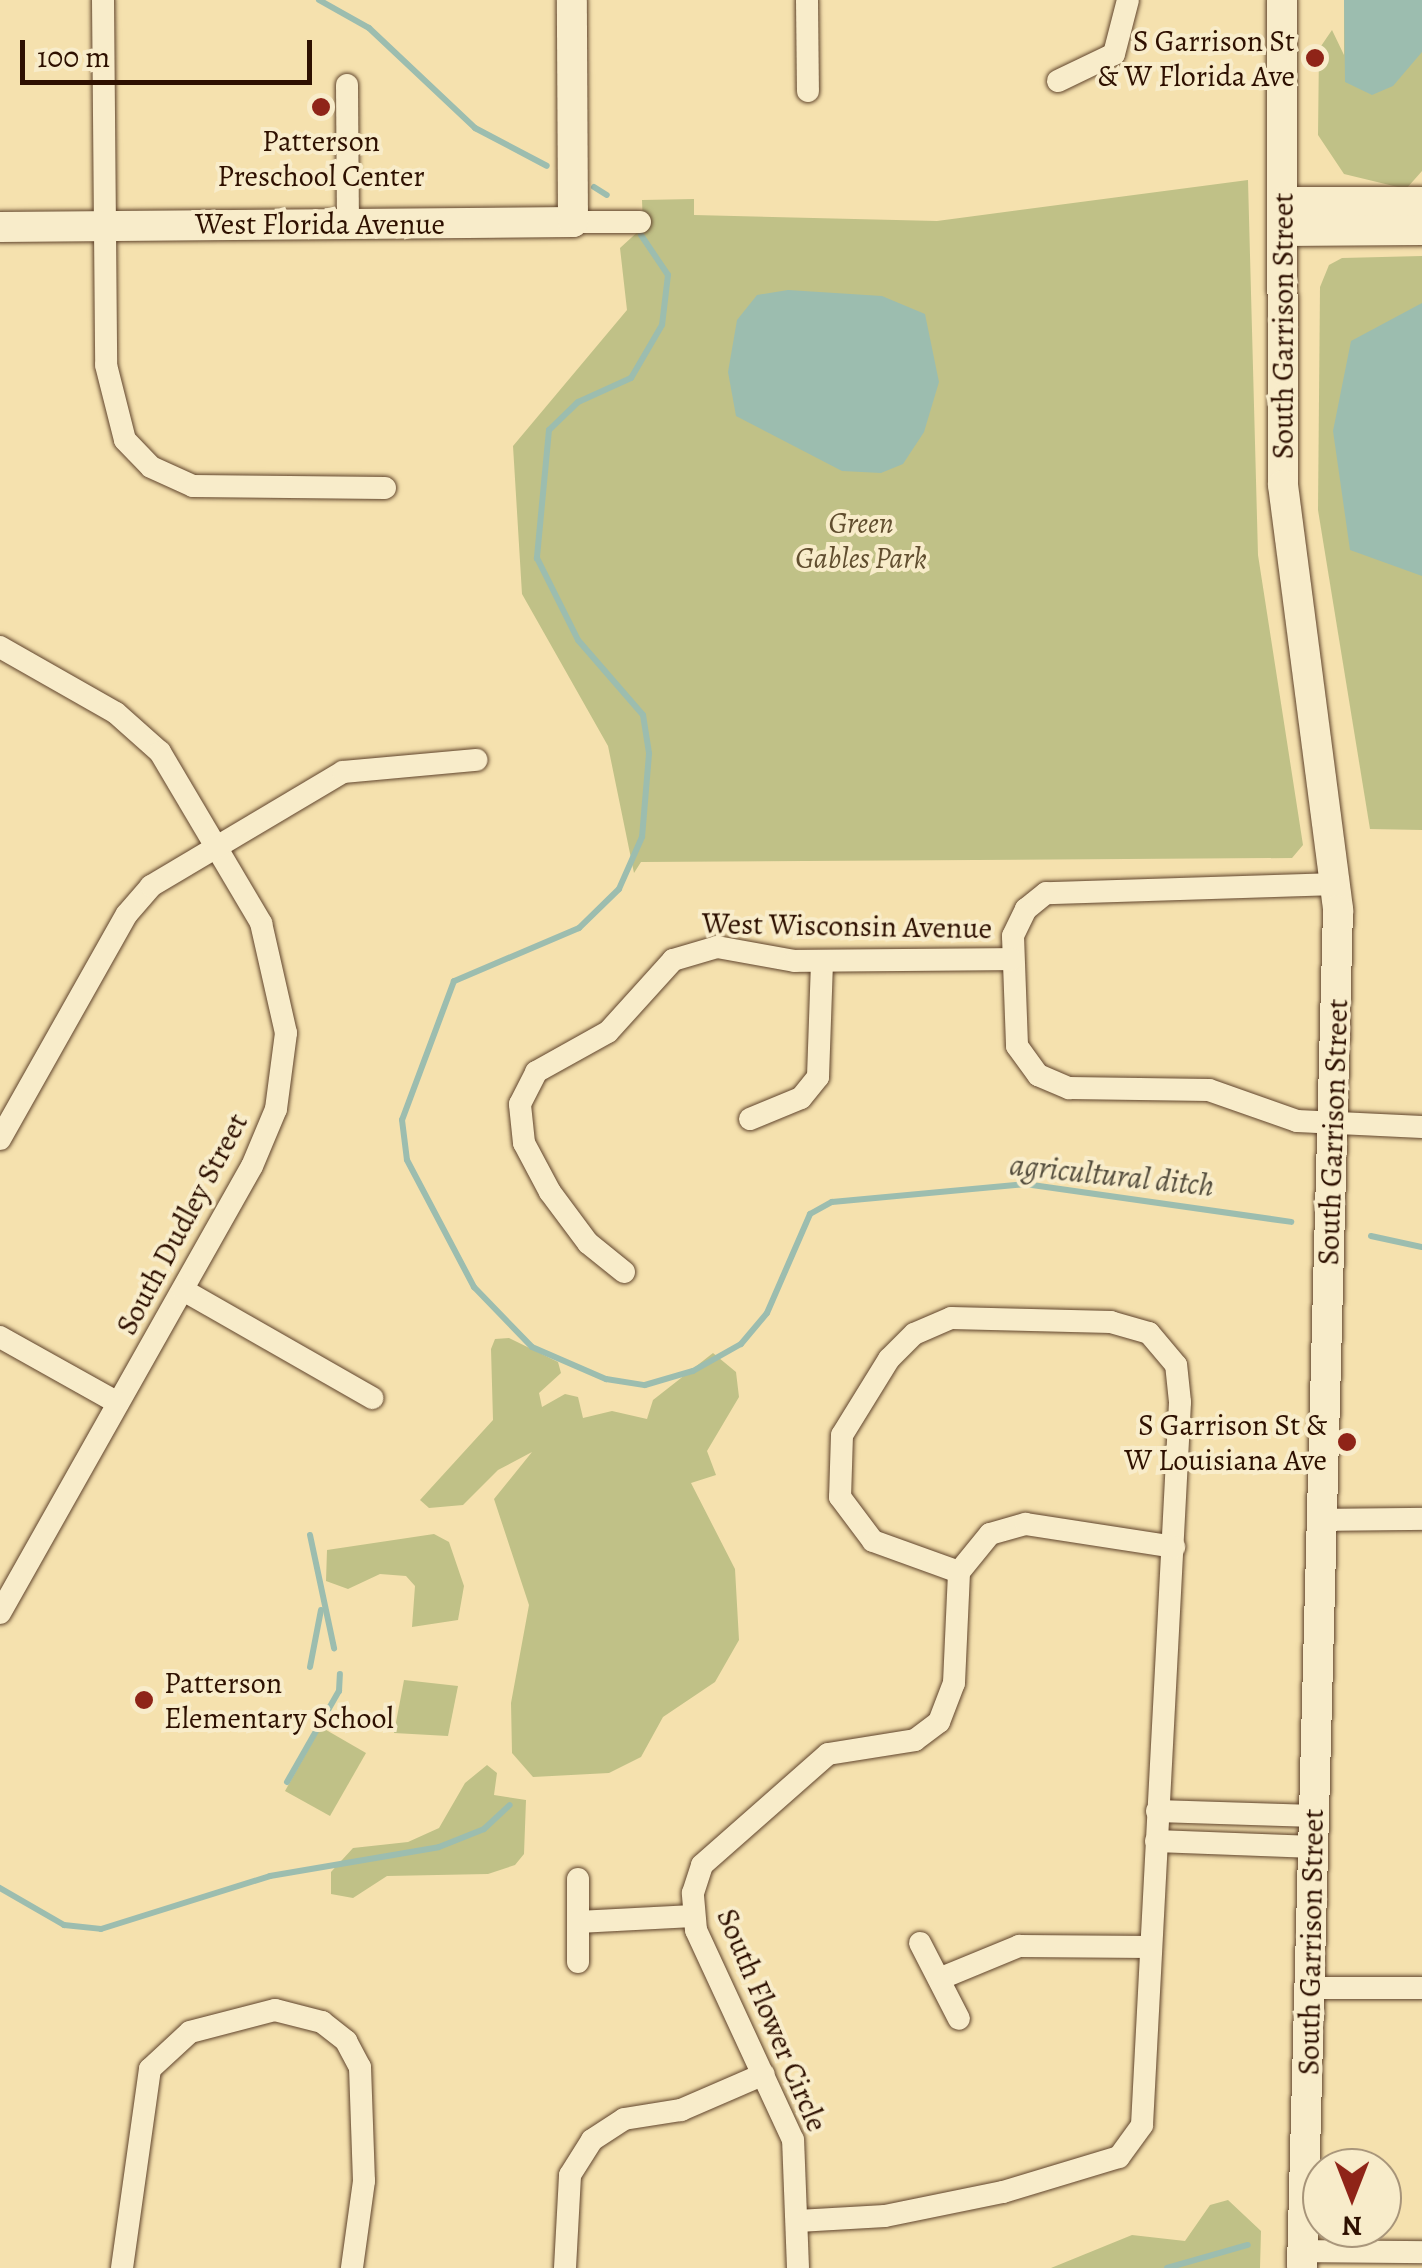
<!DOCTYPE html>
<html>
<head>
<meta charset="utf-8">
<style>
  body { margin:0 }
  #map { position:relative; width:1422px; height:2268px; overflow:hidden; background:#f5e1ae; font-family:Alegreya,serif }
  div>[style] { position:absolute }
  .green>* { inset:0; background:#c0c187 }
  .water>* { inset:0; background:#9cbdaf }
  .stream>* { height:6px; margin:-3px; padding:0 3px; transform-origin:3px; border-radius:3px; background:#9cbdaf }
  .roads { filter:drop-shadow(0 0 2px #60442c) drop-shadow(0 0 2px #60442c) }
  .street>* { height:22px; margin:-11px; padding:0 11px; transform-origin:11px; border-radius:11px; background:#f8ecca }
  .secondary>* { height:30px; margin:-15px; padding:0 15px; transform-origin:15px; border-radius:15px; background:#f8ecca }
  .dots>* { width:28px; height:28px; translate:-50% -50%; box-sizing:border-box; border:5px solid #f8ecca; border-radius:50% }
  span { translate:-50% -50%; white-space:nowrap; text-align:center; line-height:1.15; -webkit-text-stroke:8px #f8ecca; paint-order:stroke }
  .poi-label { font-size:30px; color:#2e1000 }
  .right { translate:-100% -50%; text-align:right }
  .left { translate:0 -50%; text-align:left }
  .street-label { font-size:30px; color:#2e1000 }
  .park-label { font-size:30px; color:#614e2f; font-style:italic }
  .water-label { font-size:32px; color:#544d3d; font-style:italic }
  .north { position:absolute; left:1302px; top:2148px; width:100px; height:100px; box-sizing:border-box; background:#f8ecca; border:2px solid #a79479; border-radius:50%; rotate:180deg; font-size:28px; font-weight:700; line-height:40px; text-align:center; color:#2e1000 }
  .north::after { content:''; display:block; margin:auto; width:35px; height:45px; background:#8f2418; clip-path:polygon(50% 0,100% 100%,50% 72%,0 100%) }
  .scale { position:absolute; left:20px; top:40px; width:292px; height:45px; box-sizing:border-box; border:5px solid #2e1000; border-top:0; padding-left:12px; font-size:30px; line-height:35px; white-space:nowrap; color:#2e1000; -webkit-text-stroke:8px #f8ecca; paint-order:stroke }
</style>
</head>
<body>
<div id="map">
  <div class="green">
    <div style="clip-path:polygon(1344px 0,1422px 0,1422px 171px,1406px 189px,1344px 174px,1318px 135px,1319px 49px,1332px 30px,1344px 55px)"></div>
    <div style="clip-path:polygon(1248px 180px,1258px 555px,1303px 845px,1292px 858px,641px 862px,634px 873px,608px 746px,522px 594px,513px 446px,627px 310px,620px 248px,643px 227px,642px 200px,694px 199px,694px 215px,937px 221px)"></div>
    <div style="clip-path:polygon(1422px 256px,1422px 830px,1370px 829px,1318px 510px,1320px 287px,1329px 265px,1342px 258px)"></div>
    <div style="clip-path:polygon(509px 1338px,558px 1362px,561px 1373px,539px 1393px,542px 1407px,565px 1394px,578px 1397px,583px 1418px,612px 1411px,647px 1419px,653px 1400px,713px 1353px,736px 1372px,739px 1397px,707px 1451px,716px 1475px,691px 1483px,735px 1569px,739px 1640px,715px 1682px,663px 1717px,641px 1757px,609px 1773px,533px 1777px,512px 1753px,511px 1703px,529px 1605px,494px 1499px,532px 1452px,498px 1470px,463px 1505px,429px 1508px,420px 1500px,493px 1420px,491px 1349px,495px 1339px)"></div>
    <div style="clip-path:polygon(434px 1534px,449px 1542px,464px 1586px,458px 1620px,412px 1627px,415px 1586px,406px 1576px,380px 1574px,348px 1589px,326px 1581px,327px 1550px)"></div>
    <div style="clip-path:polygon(404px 1680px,458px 1686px,448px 1736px,394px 1733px)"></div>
    <div style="clip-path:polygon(321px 1727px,366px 1753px,330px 1816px,285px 1791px)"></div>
    <div style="clip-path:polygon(487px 1765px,497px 1773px,494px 1795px,526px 1800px,524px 1854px,515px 1865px,488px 1874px,387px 1876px,353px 1898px,331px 1894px,331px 1872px,353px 1848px,408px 1842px,439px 1828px,465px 1783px)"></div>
    <div style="clip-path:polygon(1228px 2200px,1261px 2231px,1260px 2268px,1051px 2268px,1132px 2235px,1185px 2241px,1210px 2205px)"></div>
  </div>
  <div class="water">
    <div style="clip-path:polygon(1344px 0,1422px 0,1422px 52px,1393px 86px,1372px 95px,1345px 82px)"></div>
    <div style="clip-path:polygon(788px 290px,882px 296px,925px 314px,939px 382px,924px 432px,903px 464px,881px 473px,842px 471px,736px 416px,728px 372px,737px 320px,757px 295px)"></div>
    <div style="clip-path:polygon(1422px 303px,1422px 576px,1350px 550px,1333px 431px,1351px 341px)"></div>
  </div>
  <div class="stream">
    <div style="left:319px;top:0;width:57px;rotate:29.2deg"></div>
    <div style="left:369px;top:28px;width:146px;rotate:43.3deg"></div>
    <div style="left:475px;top:128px;width:81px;rotate:27.8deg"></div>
    <div style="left:594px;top:187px;width:15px;rotate:32deg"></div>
    <div style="left:641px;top:235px;width:48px;rotate:56deg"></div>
    <div style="left:668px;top:275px;width:50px;rotate:96.8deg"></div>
    <div style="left:662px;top:325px;width:61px;rotate:120.3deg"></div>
    <div style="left:631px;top:378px;width:58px;rotate:155.6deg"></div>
    <div style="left:578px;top:402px;width:40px;rotate:136deg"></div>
    <div style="left:549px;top:430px;width:129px;rotate:95.4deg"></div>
    <div style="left:537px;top:558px;width:92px;rotate:63.4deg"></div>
    <div style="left:578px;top:640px;width:99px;rotate:49.1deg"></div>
    <div style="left:643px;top:715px;width:39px;rotate:81deg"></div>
    <div style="left:649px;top:754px;width:83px;rotate:94.8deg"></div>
    <div style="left:642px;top:837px;width:57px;rotate:113.9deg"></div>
    <div style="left:619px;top:889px;width:56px;rotate:135.7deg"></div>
    <div style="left:579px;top:928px;width:136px;rotate:157deg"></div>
    <div style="left:454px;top:981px;width:148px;rotate:110.5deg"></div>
    <div style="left:402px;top:1120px;width:40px;rotate:82.9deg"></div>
    <div style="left:407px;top:1160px;width:144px;rotate:62.2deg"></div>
    <div style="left:474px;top:1287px;width:83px;rotate:46deg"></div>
    <div style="left:532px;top:1347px;width:81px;rotate:23.4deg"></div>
    <div style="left:606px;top:1379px;width:39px;rotate:9deg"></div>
    <div style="left:645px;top:1385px;width:50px;rotate:-16.3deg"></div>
    <div style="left:693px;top:1371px;width:55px;rotate:-29.4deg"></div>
    <div style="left:741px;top:1344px;width:40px;rotate:-50deg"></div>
    <div style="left:767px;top:1313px;width:108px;rotate:-66.5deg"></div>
    <div style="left:810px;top:1214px;width:25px;rotate:-29deg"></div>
    <div style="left:832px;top:1202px;width:194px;rotate:-5.3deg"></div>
    <div style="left:1025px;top:1184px;width:269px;rotate:8.1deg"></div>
    <div style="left:1371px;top:1236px;width:52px;rotate:12.2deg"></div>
    <div style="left:310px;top:1535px;width:116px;rotate:78deg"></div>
    <div style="left:310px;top:1667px;width:58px;rotate:-79.1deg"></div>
    <div style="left:287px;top:1782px;width:105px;rotate:-60.3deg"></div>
    <div style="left:339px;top:1691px;width:17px;rotate:-87deg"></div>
    <div style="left:0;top:1888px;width:74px;rotate:30deg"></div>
    <div style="left:64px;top:1925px;width:37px;rotate:6deg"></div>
    <div style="left:101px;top:1929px;width:177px;rotate:-17.4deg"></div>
    <div style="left:270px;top:1876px;width:171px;rotate:-9.7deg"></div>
    <div style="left:439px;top:1847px;width:48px;rotate:-21.8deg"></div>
    <div style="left:484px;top:1829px;width:35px;rotate:-43deg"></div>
    <div style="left:1167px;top:2268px;width:84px;rotate:-15.9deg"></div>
  </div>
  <div class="roads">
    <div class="street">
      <div style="left:103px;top:0;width:365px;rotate:89.5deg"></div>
      <div style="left:106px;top:365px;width:77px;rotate:75.8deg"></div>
      <div style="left:125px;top:440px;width:37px;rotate:46deg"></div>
      <div style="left:151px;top:467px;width:46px;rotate:24.3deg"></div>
      <div style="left:193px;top:486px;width:192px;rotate:0.6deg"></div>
      <div style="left:807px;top:0;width:91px;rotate:89.4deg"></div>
      <div style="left:1058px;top:81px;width:62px;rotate:-25.7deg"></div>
      <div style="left:1114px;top:54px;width:56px;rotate:-75.5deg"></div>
      <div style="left:347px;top:85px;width:139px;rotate:89.6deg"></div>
      <div style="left:573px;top:222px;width:67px"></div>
      <div style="left:0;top:647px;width:133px;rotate:29.6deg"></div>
      <div style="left:116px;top:713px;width:59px;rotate:41.6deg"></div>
      <div style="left:160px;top:752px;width:199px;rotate:59.4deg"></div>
      <div style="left:261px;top:923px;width:113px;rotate:77.2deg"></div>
      <div style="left:286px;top:1033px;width:77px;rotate:97.5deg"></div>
      <div style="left:276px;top:1109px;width:62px;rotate:112.8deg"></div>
      <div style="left:252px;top:1166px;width:513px;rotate:119.41deg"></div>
      <div style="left:1337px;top:884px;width:291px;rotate:178.2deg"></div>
      <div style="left:1046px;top:893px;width:26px;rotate:141deg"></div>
      <div style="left:1026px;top:909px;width:30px;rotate:116deg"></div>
      <div style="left:1013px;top:936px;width:110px;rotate:87.9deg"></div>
      <div style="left:1017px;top:1046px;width:36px;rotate:54deg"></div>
      <div style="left:1038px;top:1075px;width:34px;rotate:23deg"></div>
      <div style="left:1069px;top:1088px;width:140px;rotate:0.8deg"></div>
      <div style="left:1209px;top:1090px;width:93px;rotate:19.4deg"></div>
      <div style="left:1297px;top:1121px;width:125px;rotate:2.7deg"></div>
      <div style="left:750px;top:1119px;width:55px;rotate:-22.4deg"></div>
      <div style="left:801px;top:1098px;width:27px;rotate:-51deg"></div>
      <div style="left:818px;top:1077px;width:116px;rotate:-88deg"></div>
      <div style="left:0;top:1139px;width:258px;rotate:-60.6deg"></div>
      <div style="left:127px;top:914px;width:37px;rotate:-49deg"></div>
      <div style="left:151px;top:886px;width:223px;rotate:-30.7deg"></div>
      <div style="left:343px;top:772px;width:134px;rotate:-5.2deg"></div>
      <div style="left:624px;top:1272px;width:46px;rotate:-141.1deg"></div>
      <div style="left:588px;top:1243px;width:64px;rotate:-126.7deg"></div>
      <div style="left:550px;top:1192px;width:55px;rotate:-118deg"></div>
      <div style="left:524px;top:1143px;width:39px;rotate:-96deg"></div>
      <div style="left:520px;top:1104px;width:36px;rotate:-63deg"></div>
      <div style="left:536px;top:1072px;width:82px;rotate:-29.1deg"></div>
      <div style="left:608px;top:1032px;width:97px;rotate:-47.9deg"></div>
      <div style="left:673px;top:960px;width:46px;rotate:-16.5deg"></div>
      <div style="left:717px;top:947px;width:79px;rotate:10.2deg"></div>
      <div style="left:795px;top:961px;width:216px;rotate:-0.5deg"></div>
      <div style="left:183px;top:1290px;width:218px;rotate:29.7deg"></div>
      <div style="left:0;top:1337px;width:135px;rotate:29.2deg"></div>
      <div style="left:1322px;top:1520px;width:100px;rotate:-0.6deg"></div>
      <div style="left:1157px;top:1811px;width:157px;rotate:1.8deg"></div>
      <div style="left:1156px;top:1841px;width:158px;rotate:2.2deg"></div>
      <div style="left:578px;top:1879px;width:83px;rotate:90deg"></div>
      <div style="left:578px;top:1922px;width:115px;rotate:-3deg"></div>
      <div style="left:920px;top:1943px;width:85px;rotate:62.8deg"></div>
      <div style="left:939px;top:1979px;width:87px;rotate:-22.4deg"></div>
      <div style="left:1019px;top:1946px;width:132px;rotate:0.4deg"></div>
      <div style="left:1311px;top:1988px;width:111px"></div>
      <div style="left:798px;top:2221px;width:87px;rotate:-3.3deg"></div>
      <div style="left:885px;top:2216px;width:120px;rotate:-11.5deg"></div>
      <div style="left:1003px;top:2192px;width:121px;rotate:-16.8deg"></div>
      <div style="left:1119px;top:2157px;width:39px;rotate:-54deg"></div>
      <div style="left:1142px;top:2125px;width:724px;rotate:-86.99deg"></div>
      <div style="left:1180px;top:1402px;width:37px;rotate:-96deg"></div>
      <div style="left:1176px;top:1365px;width:42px;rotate:-130.2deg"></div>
      <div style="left:1149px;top:1333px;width:40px;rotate:-164deg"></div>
      <div style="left:1111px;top:1322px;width:160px;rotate:-178.6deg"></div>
      <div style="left:951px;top:1318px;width:40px;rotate:156.6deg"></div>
      <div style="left:914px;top:1334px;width:35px;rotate:135deg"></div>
      <div style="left:889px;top:1359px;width:89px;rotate:121.7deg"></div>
      <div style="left:842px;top:1435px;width:62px;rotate:91.8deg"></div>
      <div style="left:840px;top:1497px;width:55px;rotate:53.1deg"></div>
      <div style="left:873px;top:1541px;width:91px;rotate:19.8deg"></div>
      <div style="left:1303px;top:2251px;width:119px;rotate:0.5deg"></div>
      <div style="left:122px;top:2268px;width:201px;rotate:-82deg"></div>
      <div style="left:150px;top:2069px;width:54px;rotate:-42.8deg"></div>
      <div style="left:190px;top:2032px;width:88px;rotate:-14.5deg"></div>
      <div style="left:275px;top:2010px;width:49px;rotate:14.3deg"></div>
      <div style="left:322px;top:2022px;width:31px;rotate:38deg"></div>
      <div style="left:346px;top:2041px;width:30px;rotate:62deg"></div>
      <div style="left:360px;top:2067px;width:114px;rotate:88deg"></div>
      <div style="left:364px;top:2181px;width:88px;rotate:97.9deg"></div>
      <div style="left:565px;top:2268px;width:93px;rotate:-86.9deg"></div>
      <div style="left:570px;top:2175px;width:41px;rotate:-57.8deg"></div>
      <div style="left:592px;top:2140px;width:38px;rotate:-33deg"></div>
      <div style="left:624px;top:2119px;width:58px;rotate:-9deg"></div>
      <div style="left:681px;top:2110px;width:90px;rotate:-23.4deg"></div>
      <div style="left:798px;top:2268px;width:128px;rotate:-92.2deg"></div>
      <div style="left:793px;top:2140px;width:231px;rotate:-114.8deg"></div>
      <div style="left:696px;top:1930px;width:37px;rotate:-95deg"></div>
      <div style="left:693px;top:1893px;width:29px;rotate:-72deg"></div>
      <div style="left:702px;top:1865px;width:168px;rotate:-41.4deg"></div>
      <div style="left:828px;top:1754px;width:88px;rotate:-9.1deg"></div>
      <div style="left:915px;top:1740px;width:30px;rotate:-37deg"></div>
      <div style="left:939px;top:1722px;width:42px;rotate:-69deg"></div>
      <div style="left:954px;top:1683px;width:111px;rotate:-87.4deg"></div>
      <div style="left:959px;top:1572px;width:49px;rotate:-50.8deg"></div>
      <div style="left:990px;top:1534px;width:37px;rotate:-16deg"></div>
      <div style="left:1026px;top:1524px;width:150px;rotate:8.8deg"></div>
    </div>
    <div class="secondary">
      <div style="left:1282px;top:0;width:485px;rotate:89.9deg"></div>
      <div style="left:1283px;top:485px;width:429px;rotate:82.6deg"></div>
      <div style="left:1338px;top:910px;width:1358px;rotate:91.52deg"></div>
      <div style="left:1283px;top:202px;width:139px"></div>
      <div style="left:0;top:227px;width:573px;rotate:-0.5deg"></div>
      <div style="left:573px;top:222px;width:222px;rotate:-90.3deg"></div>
      <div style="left:1283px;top:231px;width:139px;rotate:-0.4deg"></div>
    </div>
  </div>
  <div class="dots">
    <div style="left:1315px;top:58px;background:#8f2418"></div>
    <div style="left:321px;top:107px;background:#8f2418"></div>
    <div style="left:1347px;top:1442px;background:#8f2418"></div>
    <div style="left:144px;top:1700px;background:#8f2418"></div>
  </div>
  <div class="poi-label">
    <span class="right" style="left:1295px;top:58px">S Garrison St<br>&amp; W Florida Ave</span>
    <span style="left:321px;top:158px">Patterson<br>Preschool Center</span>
    <span class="right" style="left:1327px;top:1442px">S Garrison St &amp;<br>W Louisiana Ave</span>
    <span class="left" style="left:164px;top:1700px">Patterson<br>Elementary School</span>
  </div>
  <div class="street-label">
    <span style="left:320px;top:224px">West Florida Avenue</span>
    <span style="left:1283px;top:326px;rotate:-90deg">South Garrison Street</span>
    <span style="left:847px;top:926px;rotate:1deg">West Wisconsin Avenue</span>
    <span style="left:1333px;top:1132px;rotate:-88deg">South Garrison Street</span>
    <span style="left:182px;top:1224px;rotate:-62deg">South Dudley Street</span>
    <span style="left:1311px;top:1942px;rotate:-89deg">South Garrison Street</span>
    <span style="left:772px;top:2020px;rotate:67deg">South Flower Circle</span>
  </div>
  <div class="park-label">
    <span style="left:861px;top:540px">Green<br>Gables Park</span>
  </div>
  <div class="water-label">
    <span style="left:1112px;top:1175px;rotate:6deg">agricultural ditch</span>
  </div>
  <div class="north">N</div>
  <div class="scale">100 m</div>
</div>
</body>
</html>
